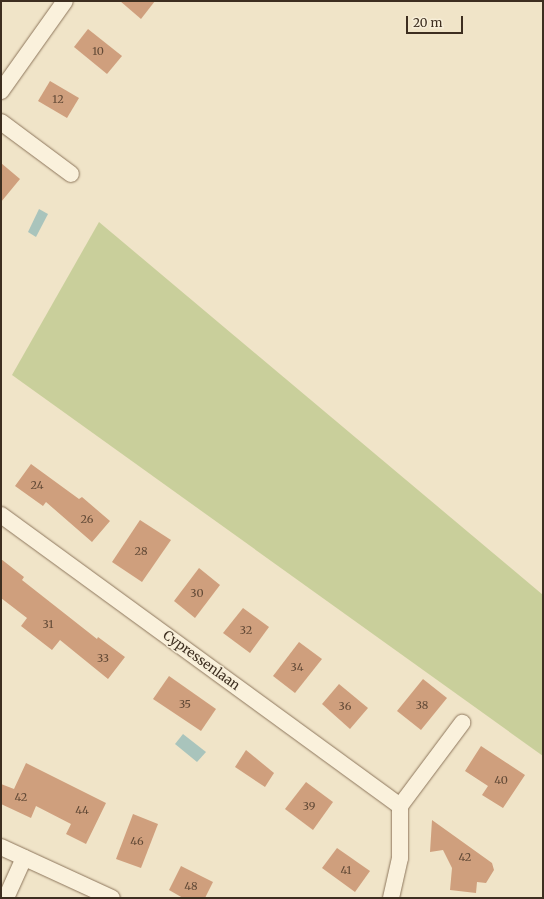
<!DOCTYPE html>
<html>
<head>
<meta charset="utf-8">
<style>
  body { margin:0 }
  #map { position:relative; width:544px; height:899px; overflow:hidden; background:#f0e4c8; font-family:Merriweather,serif }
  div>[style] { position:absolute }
  .green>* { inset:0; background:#c9cf9b }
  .water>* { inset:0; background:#a9c4bc }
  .building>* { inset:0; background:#cf9f7d }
  .roads { filter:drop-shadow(0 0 1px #8d765c) drop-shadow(0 0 1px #8d765c) }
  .minor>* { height:16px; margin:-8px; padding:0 8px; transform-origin:8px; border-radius:8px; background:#faf1dc }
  span { translate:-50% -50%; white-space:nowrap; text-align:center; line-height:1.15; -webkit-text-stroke:3px #f7eed8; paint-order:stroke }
  .number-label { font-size:11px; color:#624a37 }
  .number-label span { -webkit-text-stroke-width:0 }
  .street-label { font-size:13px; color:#3d2e20 }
  .frame { position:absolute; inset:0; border:2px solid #3d2e20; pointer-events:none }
  .scale { position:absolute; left:406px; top:16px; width:57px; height:18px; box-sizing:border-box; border:2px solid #3d2e20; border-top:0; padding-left:5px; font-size:12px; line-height:14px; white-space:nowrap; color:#3d2e20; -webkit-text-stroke:3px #f7eed8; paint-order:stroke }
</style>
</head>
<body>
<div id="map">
  <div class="green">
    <div style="clip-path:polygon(99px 222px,543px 595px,543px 756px,12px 375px)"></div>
  </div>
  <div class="water">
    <div style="clip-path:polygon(39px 209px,48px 214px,36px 237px,28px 232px)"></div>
    <div style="clip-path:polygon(183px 734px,206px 752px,197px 762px,175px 744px)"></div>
  </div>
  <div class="building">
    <div style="clip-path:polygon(120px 1px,155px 1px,141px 19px)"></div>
    <div style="clip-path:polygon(88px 29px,122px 56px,107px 74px,74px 47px)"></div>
    <div style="clip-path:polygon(50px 81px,79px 98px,67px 118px,38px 101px)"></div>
    <div style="clip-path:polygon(1px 163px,20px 179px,1px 202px)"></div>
    <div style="clip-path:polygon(31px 464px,79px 499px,82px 497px,110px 521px,92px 542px,46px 502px,43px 506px,15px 486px)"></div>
    <div style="clip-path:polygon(140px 520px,171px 540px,142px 582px,112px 562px)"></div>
    <div style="clip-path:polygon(1px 559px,24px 577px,22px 580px,97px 639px,98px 637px,125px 657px,108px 679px,60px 640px,52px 650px,21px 626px,27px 618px,1px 598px)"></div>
    <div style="clip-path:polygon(199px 568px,220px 585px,195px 618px,174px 601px)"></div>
    <div style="clip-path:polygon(243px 608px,269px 627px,250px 653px,223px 633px)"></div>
    <div style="clip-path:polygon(299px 642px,322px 659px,295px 693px,273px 676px)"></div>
    <div style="clip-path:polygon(169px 676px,216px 709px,201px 731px,153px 699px)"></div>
    <div style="clip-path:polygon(423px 679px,447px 698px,421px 730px,397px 711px)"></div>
    <div style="clip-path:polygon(339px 684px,368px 708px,350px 729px,322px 704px)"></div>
    <div style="clip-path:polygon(481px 746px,525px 775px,503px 808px,482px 795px,488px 786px,465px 771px)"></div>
    <div style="clip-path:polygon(246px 750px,274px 773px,265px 787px,235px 767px)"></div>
    <div style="clip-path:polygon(26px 763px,106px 803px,86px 844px,66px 834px,71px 824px,36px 806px,31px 818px,1px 804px,1px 784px,14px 789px)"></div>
    <div style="clip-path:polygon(306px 782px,333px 802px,313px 830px,285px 809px)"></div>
    <div style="clip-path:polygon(133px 814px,158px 824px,141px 868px,116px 859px)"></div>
    <div style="clip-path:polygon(432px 820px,492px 863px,494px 870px,486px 883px,477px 882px,476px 893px,450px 890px,452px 868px,443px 850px,430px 852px)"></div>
    <div style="clip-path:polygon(337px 848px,370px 871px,355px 892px,322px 868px)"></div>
    <div style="clip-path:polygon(181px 866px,213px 882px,205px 898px,183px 898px,169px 890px)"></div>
  </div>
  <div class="roads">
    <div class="minor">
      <div style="left:1px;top:91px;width:110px;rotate:-54.6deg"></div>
      <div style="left:1px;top:122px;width:87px;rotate:36.6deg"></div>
      <div style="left:1px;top:515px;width:494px;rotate:36.1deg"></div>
      <div style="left:400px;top:806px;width:52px;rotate:90deg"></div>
      <div style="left:400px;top:858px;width:41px;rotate:102.7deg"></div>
      <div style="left:400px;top:806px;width:104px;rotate:-53.2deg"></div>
      <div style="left:1px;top:847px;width:122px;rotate:24.7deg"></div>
      <div style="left:6px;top:898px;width:44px;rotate:-65.8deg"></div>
    </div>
  </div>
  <div class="number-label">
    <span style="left:98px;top:51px">10</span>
    <span style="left:58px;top:99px">12</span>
    <span style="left:37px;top:485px">24</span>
    <span style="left:87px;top:519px">26</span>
    <span style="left:141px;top:551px">28</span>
    <span style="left:197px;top:593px">30</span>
    <span style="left:48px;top:624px">31</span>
    <span style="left:246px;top:630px">32</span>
    <span style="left:103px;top:658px">33</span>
    <span style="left:297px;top:667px">34</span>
    <span style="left:185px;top:704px">35</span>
    <span style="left:422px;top:705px">38</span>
    <span style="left:345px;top:706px">36</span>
    <span style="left:501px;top:780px">40</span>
    <span style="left:21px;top:797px">42</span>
    <span style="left:309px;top:806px">39</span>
    <span style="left:82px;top:810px">44</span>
    <span style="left:137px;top:841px">46</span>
    <span style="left:465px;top:857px">42</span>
    <span style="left:346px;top:870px">41</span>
    <span style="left:191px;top:886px">48</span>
  </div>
  <div class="street-label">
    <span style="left:201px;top:661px;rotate:36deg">Cypressenlaan</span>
  </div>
  <div class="frame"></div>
  <div class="scale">20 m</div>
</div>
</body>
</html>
